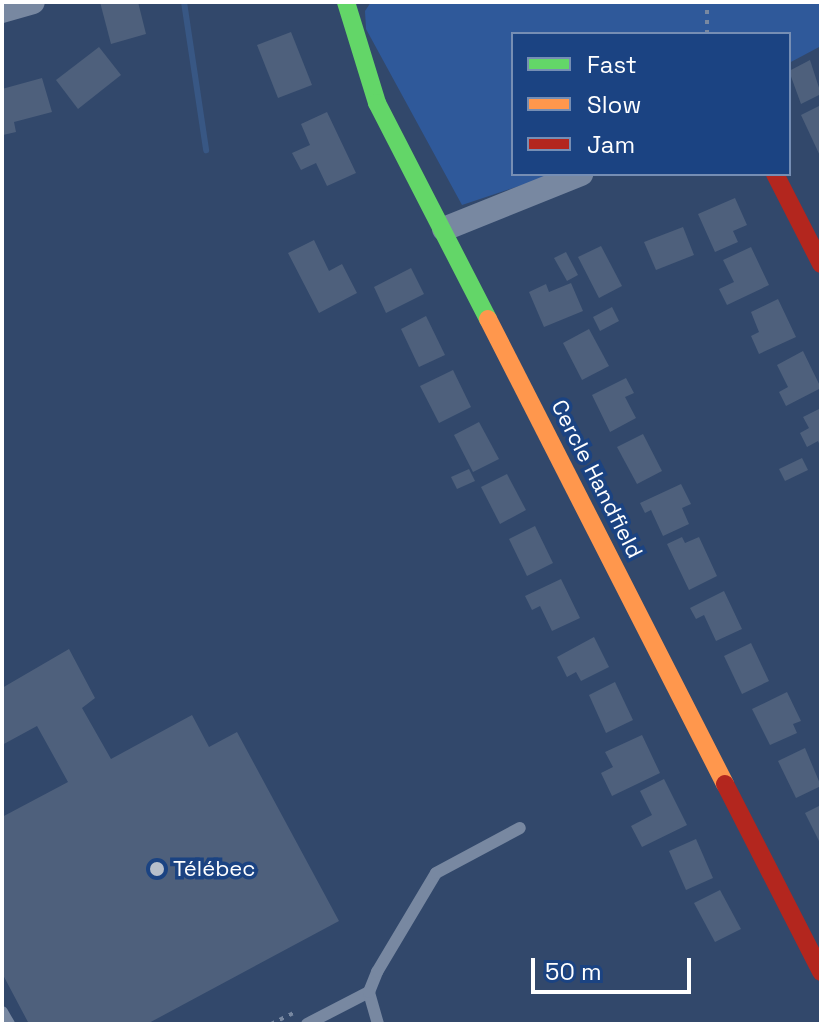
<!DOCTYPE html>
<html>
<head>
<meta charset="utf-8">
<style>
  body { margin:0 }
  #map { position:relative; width:823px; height:1026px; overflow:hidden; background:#32486b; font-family:"Space Grotesk",sans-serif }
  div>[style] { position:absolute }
  .green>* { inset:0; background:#2f599a }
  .stream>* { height:6px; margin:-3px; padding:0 3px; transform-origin:3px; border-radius:3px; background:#385784 }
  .building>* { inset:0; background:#4e607c }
  .path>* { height:4px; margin-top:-2px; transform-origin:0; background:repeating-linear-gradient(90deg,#7888a1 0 4px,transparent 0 10px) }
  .lane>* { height:12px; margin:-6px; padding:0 6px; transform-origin:6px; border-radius:6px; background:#7888a1 }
  .street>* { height:24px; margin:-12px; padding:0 12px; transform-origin:12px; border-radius:12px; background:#7888a1 }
  .fast>* { height:18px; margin:-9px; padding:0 9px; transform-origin:9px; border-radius:9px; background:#63d668 }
  .slow>* { height:18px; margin:-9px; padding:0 9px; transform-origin:9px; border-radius:9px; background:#ff974d }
  .jam>* { height:18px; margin:-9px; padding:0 9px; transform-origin:9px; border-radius:9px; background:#b3261e }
  .dots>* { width:22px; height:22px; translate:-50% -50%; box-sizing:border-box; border:4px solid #1b4382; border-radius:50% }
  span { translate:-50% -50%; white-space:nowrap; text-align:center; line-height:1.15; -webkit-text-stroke:7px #1b4382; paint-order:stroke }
  .street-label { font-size:22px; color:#fff }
  .poi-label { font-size:22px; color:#fff }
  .left { translate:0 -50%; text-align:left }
  .frame { position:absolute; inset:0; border:4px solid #fff; pointer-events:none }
  .legend { position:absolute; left:511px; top:32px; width:280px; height:144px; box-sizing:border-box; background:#1b4382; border:2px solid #768eb4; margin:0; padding:10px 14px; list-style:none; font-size:24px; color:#fff }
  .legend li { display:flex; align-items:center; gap:16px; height:40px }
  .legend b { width:40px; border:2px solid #768eb4 }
  .scale { position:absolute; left:531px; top:958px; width:160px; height:36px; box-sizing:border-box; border:4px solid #fff; border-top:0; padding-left:10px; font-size:24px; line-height:28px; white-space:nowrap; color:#fff; -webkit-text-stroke:6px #1b4382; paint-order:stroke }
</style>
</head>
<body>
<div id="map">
  <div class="green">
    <div style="clip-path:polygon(371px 2px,821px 2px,821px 46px,789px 63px,789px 34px,513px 34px,513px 174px,555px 174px,462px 205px,366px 29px,365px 11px)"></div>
  </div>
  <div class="stream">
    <div style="left:184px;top:2px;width:150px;rotate:81.5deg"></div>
  </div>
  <div class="building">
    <div style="clip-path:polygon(100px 2px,138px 2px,146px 34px,111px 44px)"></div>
    <div style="clip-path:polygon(291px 32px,312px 85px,278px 98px,257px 45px)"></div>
    <div style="clip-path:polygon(99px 47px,121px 75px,78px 109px,56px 80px)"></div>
    <div style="clip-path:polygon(810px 60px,821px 94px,801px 104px,789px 71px)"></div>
    <div style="clip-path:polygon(42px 78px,52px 112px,14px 122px,16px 132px,3px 135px,2px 89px)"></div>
    <div style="clip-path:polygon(821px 105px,821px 158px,801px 115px)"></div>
    <div style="clip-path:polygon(327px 112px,356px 173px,327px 186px,316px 163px,301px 170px,292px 153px,310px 145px,301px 124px)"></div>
    <div style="clip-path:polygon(735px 198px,747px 225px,733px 231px,738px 242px,715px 252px,698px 214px)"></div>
    <div style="clip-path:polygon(683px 227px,694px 255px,656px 270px,644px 242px)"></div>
    <div style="clip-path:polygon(314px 240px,329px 271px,342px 264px,357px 293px,319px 313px,288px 253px)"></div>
    <div style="clip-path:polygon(601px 246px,622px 286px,599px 298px,578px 257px)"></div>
    <div style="clip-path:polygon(751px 247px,769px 285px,727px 305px,719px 289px,734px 282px,723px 260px)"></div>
    <div style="clip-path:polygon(566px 252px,578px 275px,567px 281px,554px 258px)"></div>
    <div style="clip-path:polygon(411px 268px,424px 294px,386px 313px,374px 287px)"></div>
    <div style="clip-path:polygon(571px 283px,583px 311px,544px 327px,529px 292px,546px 284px,549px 292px)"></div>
    <div style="clip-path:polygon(778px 299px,796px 337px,759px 354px,751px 336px,759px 332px,751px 312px)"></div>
    <div style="clip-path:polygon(612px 307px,619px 321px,600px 331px,593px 317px)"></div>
    <div style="clip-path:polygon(426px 316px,445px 355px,419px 367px,401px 329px)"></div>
    <div style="clip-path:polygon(589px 329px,609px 366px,582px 380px,563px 343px)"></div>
    <div style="clip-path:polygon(803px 351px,821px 388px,786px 406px,779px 392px,788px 387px,777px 365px)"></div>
    <div style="clip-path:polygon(453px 370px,471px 407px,439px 423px,420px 386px)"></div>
    <div style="clip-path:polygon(626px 378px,634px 393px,625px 397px,636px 418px,610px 432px,592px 395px)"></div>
    <div style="clip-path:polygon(821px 408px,821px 448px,818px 441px,807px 447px,800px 433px,809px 428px,803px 417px)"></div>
    <div style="clip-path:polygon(479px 422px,499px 459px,473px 472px,454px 435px)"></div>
    <div style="clip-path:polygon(643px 434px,662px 471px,637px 484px,617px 447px)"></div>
    <div style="clip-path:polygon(802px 458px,808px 470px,785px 481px,779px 469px)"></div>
    <div style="clip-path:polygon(469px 469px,475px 481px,457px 489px,451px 477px)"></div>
    <div style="clip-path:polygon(507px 474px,526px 510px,500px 524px,481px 487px)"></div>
    <div style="clip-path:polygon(681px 484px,691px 504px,682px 508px,689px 524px,663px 536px,651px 510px,645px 513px,640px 503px)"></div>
    <div style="clip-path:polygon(535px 526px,553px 563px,527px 576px,509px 539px)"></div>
    <div style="clip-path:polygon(682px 537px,685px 543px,699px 537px,717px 576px,689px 590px,667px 544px)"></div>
    <div style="clip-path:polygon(561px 579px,580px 618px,552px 631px,540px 606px,532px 610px,525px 596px)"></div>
    <div style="clip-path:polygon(724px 591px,742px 629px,716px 641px,704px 615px,696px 619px,690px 608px)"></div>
    <div style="clip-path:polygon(594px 637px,609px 667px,581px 681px,576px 672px,567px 677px,557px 657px)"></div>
    <div style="clip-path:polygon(751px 643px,769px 681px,742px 694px,724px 656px)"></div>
    <div style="clip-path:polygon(69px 649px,95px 698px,82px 708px,111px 759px,192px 715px,209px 747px,237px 732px,339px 921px,147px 1024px,29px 1024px,2px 973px,2px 817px,68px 782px,37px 726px,2px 745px,2px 688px)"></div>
    <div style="clip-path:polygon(615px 682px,633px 720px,606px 733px,589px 695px)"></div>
    <div style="clip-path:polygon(787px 692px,801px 721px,793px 724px,797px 733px,770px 745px,752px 709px)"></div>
    <div style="clip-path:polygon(642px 735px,660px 773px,612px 796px,601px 773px,613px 767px,605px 752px)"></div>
    <div style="clip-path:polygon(805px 748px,821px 786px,796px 798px,778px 761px)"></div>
    <div style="clip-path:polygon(664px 779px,687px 825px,642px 847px,631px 826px,652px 815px,640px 791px)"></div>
    <div style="clip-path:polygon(821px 805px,821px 845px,805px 813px)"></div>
    <div style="clip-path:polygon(696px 839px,713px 878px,686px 890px,669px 851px)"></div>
    <div style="clip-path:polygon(720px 890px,741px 929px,715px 942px,694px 903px)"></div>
  </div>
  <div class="path">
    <div style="left:707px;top:34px;width:32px;rotate:-90deg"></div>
    <div style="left:271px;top:1024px;width:25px;rotate:-26deg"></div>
  </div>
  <div class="lane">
    <div style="left:2px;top:1012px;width:14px;rotate:60deg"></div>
    <div style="left:307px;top:1024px;width:70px;rotate:-27.3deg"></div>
    <div style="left:378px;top:1024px;width:33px;rotate:-106deg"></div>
    <div style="left:369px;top:992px;width:22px;rotate:-68deg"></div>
    <div style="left:377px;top:972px;width:115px;rotate:-59.2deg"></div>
    <div style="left:436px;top:873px;width:95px;rotate:-28.2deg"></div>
  </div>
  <div class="street">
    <div style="left:2px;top:11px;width:32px;rotate:-16deg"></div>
    <div style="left:444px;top:229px;width:148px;rotate:-21.9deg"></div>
  </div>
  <div class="fast">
    <div style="left:346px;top:2px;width:106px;rotate:72.9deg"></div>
    <div style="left:377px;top:103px;width:243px;rotate:62.8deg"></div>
  </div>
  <div class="slow">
    <div style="left:488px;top:319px;width:522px;rotate:62.99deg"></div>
  </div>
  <div class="jam">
    <div style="left:775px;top:174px;width:101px;rotate:62.9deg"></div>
    <div style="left:725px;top:784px;width:211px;rotate:62.9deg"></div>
  </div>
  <div class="dots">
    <div style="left:157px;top:869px;background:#b7bfcb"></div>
  </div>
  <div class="street-label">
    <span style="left:597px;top:479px;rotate:63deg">Cercle Handfield</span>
  </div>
  <div class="poi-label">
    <span class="left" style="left:173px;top:869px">Télébec</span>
  </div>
  <div class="frame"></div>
  <ul class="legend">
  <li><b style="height:10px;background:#63d668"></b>Fast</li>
  <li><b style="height:10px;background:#ff974d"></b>Slow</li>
  <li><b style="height:10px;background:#b3261e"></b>Jam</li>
  </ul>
  <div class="scale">50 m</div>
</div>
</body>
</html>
